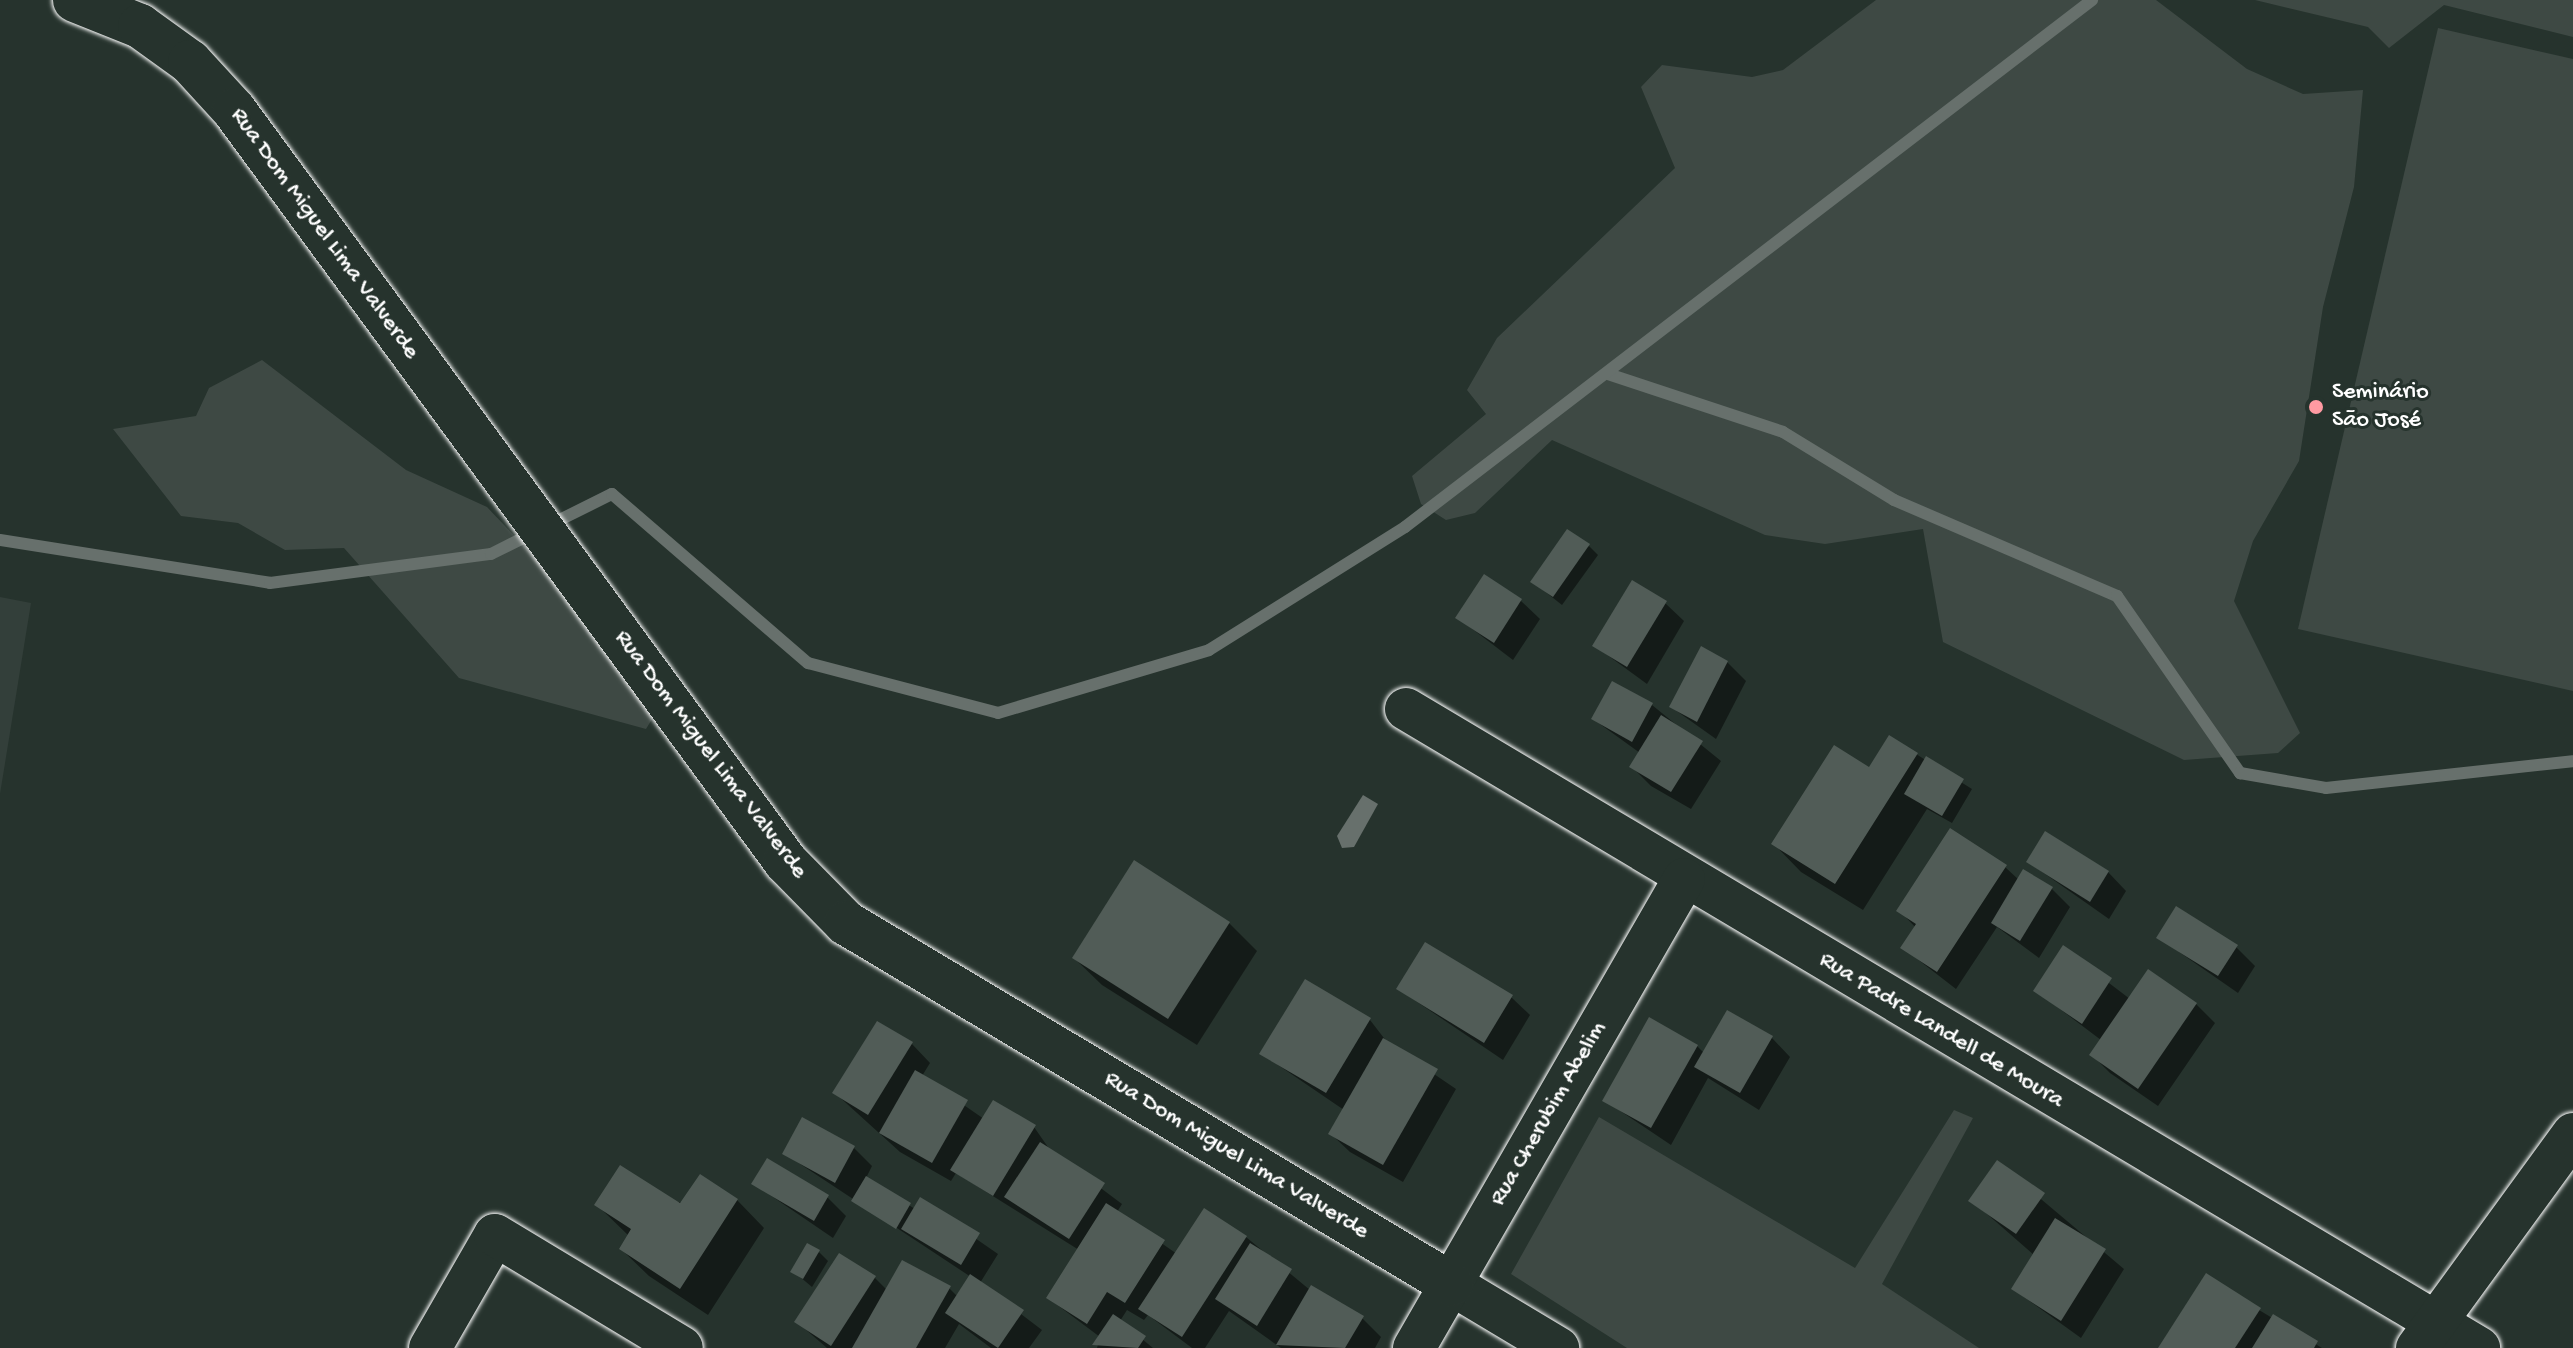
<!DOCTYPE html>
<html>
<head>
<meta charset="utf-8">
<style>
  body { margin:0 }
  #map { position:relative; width:2573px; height:1348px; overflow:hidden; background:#26332d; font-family:"Gochi Hand",sans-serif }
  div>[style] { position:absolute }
  .built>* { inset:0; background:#333f3a }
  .green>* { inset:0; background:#3e4944 }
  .water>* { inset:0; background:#67706c }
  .shadow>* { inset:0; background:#0007 }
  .stream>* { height:12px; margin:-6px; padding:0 6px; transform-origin:6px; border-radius:6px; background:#67706c }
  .building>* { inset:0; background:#515c57 }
  .roads { filter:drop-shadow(0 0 2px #fff) drop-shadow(0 0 2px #fff) }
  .street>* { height:42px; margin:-21px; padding:0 21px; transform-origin:21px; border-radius:21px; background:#26332d }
  .secondary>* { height:44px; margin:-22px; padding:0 22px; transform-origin:22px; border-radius:22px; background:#26332d }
  .dots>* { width:22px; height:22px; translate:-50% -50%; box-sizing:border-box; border:4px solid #26332d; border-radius:50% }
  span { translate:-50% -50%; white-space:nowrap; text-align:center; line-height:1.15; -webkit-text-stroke:6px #26332d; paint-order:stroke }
  .street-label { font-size:24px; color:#fff }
  .poi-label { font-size:24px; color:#fff }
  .left { translate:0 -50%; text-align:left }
</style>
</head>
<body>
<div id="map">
  <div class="built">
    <div style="clip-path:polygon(0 597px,31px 603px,0 794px)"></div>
  </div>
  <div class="green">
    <div style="clip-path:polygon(1876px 0,2156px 0,2247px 69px,2303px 94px,2363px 90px,2354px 187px,2323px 307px,2299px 461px,2253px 541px,2234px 601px,2300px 733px,2278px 753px,2184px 760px,1943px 642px,1923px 529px,1825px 544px,1765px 535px,1552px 440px,1475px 513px,1446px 520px,1421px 504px,1412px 476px,1486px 414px,1467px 390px,1497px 338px,1675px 168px,1641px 87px,1662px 65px,1752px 77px,1783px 70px)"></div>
    <div style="clip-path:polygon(2255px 0,2573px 0,2573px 37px,2444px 5px,2389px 48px,2368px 27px)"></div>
    <div style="clip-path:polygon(2438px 28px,2573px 59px,2573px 691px,2298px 629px)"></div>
    <div style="clip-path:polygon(262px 360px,406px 470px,487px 507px,650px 679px,660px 706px,646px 729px,459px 678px,344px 548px,285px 550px,238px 523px,181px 516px,113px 429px,196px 416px,209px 388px)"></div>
    <div style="clip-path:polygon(1954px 1110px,1973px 1118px,1882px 1284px,1979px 1348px,1627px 1348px,1511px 1274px,1599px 1117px,1855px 1268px)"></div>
  </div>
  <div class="water">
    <div style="clip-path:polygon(1363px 795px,1378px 804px,1354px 847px,1342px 848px,1337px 836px)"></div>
  </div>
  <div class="shadow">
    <div style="clip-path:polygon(1589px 546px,1598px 555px,1562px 605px,1533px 582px)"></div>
    <div style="clip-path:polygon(1521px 601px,1540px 619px,1513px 660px,1458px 618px)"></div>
    <div style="clip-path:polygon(1665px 603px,1684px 621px,1647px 684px,1595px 646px)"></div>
    <div style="clip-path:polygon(1727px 662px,1746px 681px,1716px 739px,1671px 707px)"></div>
    <div style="clip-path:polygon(1652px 705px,1721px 761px,1691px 809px,1651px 786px,1632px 767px,1640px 753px,1593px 719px)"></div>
    <div style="clip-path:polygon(1916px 754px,1972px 789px,1952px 823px,1927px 809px,1863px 910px,1801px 872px,1774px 844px)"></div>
    <div style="clip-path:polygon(2028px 862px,2108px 872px,2126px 891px,2109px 919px)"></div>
    <div style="clip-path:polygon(2005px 867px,2019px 880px,2051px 888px,2070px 907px,2039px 958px,1997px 927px,1956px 989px,1903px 948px,1916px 928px,1899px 910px)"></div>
    <div style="clip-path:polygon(1229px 923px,1257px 951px,1197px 1045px,1102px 985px,1074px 958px)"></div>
    <div style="clip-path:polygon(2159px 938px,2236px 947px,2255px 966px,2238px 993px)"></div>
    <div style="clip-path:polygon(2063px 948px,2130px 999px,2196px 1004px,2215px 1023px,2158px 1106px,2110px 1073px,2092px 1055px,2101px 1040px,2036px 991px)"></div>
    <div style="clip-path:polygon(1306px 982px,1370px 1020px,1387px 1042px,1456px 1089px,1403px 1182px,1350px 1152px,1331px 1134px,1344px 1110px,1262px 1054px)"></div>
    <div style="clip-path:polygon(1398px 989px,1511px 997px,1530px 1015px,1503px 1060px)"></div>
    <div style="clip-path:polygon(1772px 1038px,1790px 1057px,1759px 1110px,1708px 1078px,1671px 1145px,1604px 1100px,1697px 1046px,1704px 1053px)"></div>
    <div style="clip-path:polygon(912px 1044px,930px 1063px,922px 1076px,984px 1119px,1034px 1127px,1050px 1150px,1122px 1204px,1117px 1212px,1177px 1254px,1246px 1237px,1310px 1290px,1362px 1318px,1381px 1337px,1375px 1348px,1281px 1348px,1229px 1311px,1205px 1348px,1192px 1348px,1148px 1315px,1144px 1320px,1127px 1310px,1120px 1321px,1153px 1348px,1097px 1348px,1100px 1337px,1048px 1298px,1079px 1250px,956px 1173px,951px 1181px,900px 1152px,835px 1093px)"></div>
    <div style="clip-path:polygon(854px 1148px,872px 1166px,866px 1178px,915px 1209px,920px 1200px,998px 1254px,980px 1283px,1042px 1330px,1029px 1348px,991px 1348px,959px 1324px,945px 1348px,827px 1348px,797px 1322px,875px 1278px,887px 1290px,949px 1288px,958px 1297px,971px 1277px,785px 1154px)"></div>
    <div style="clip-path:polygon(1998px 1163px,2124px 1269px,2081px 1338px,2013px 1289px,2034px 1255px,1971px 1200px)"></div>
    <div style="clip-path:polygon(754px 1184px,827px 1197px,846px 1216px,833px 1238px)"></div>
    <div style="clip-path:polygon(737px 1200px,764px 1228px,708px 1315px,649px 1276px,621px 1249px,629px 1236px,597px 1205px)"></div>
    <div style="clip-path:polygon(819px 1252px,828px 1261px,812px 1287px,793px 1271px)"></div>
    <div style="clip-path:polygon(2259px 1310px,2322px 1348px,2160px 1348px)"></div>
  </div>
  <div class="stream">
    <div style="left:1608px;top:374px;width:184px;rotate:18.3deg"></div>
    <div style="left:1783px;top:432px;width:130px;rotate:31.5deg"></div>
    <div style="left:1894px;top:500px;width:243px;rotate:23.3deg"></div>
    <div style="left:2117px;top:596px;width:216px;rotate:55.2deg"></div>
    <div style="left:2240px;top:773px;width:87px;rotate:9.9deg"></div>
    <div style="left:2326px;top:788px;width:248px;rotate:-6.2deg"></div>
    <div style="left:0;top:540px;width:273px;rotate:9deg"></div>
    <div style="left:270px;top:583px;width:223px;rotate:-7.5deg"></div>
    <div style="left:491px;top:554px;width:135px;rotate:-26.4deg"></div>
    <div style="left:612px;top:494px;width:259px;rotate:40.8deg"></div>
    <div style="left:808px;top:663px;width:196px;rotate:14.7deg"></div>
    <div style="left:998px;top:713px;width:220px;rotate:-16.6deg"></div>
    <div style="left:1209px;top:650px;width:231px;rotate:-32.1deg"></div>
    <div style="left:1405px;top:527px;width:866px;rotate:-37.49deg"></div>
  </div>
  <div class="building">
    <div style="clip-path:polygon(1567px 529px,1590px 544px,1553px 597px,1530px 582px)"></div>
    <div style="clip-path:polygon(1484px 574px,1522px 599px,1494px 643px,1455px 618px)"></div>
    <div style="clip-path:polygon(1632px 580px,1667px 601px,1627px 667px,1592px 646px)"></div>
    <div style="clip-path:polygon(1701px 646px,1728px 661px,1697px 722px,1669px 707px)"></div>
    <div style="clip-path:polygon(1612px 681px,1653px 703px,1632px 742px,1591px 719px)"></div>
    <div style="clip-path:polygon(1661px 715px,1703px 741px,1671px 792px,1629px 767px)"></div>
    <div style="clip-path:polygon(1889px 735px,1918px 753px,1835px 884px,1771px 844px,1834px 745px,1869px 767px)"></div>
    <div style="clip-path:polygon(1926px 756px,1964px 779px,1942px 816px,1904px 794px)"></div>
    <div style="clip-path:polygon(1950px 828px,2007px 865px,1937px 972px,1900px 948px,1916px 924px,1896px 911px)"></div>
    <div style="clip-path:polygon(2045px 831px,2109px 871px,2090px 902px,2026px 862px)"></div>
    <div style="clip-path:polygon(1134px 860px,1230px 922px,1168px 1019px,1072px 958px)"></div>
    <div style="clip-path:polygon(2023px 869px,2053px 887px,2020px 941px,1991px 923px)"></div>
    <div style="clip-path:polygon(2176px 906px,2238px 945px,2218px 976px,2156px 938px)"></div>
    <div style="clip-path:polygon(1425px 942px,1513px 995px,1484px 1043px,1396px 989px)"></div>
    <div style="clip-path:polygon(2063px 945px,2112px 978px,2082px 1024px,2033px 991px)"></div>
    <div style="clip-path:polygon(2148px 969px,2197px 1003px,2138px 1089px,2089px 1055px)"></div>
    <div style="clip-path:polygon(1305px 979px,1371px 1018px,1326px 1093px,1259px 1054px)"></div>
    <div style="clip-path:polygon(1727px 1010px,1773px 1036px,1740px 1093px,1694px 1067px)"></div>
    <div style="clip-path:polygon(1649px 1017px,1698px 1045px,1651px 1128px,1602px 1101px)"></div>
    <div style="clip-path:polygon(877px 1021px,913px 1042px,868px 1115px,832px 1093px)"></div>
    <div style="clip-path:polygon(1383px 1038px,1438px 1069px,1383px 1165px,1328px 1134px)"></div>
    <div style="clip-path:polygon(915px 1070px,968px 1100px,932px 1163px,879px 1133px)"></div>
    <div style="clip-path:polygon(993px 1100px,1036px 1125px,993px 1196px,950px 1170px)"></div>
    <div style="clip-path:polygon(802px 1117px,855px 1146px,835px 1183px,782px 1154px)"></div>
    <div style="clip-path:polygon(1040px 1142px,1105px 1183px,1069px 1239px,1004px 1197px)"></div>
    <div style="clip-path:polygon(767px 1158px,829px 1195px,814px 1221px,751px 1184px)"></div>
    <div style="clip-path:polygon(1997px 1160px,2045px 1193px,2016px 1234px,1968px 1201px)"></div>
    <div style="clip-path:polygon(620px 1165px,680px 1203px,700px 1174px,738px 1199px,680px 1289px,619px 1249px,631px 1229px,594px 1205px)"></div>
    <div style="clip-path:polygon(866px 1176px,911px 1203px,896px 1229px,851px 1201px)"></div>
    <div style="clip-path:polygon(920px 1197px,980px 1233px,961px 1265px,901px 1229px)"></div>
    <div style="clip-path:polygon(1106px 1203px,1165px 1240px,1125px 1303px,1107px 1292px,1087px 1324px,1046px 1298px)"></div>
    <div style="clip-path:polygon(1204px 1208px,1247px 1236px,1182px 1337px,1138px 1309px)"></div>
    <div style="clip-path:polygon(2055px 1218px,2106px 1249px,2061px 1321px,2011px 1289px)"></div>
    <div style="clip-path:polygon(807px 1243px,820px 1250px,803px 1279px,790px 1272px)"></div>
    <div style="clip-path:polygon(1250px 1243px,1292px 1269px,1257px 1326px,1215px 1299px)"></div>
    <div style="clip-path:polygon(839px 1253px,876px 1276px,831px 1346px,794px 1322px)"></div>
    <div style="clip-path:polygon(902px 1260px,951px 1286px,916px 1348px,852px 1348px)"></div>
    <div style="clip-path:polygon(2206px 1273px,2261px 1308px,2235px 1348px,2158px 1348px)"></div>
    <div style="clip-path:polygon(970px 1274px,1024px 1310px,998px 1348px,945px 1313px)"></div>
    <div style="clip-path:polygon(1311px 1285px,1364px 1316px,1345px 1348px,1276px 1345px)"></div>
    <div style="clip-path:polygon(1113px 1314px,1146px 1336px,1138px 1348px,1092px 1345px)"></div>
    <div style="clip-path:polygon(2273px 1314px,2318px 1341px,2314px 1348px,2252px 1348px)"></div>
  </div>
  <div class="roads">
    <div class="street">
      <div style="left:1406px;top:709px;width:1249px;rotate:30.77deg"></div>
      <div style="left:1451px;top:1284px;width:125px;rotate:30.9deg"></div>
      <div style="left:430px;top:1348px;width:130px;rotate:-60.1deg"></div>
      <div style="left:495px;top:1235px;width:218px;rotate:31.1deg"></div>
      <div style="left:1414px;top:1348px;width:541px;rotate:-60.07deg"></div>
      <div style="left:2417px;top:1348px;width:265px;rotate:-53.9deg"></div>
    </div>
    <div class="secondary">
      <div style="left:75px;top:0;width:70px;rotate:21.8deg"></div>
      <div style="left:140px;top:26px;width:62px;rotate:35.8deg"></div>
      <div style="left:190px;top:62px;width:65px;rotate:47.5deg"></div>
      <div style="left:234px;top:110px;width:933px;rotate:53.72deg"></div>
      <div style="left:786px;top:862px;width:86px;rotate:45.5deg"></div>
      <div style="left:846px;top:923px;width:705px;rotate:30.82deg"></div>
    </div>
  </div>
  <div class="dots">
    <div style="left:2316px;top:407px;background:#ff9aa2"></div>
  </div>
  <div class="street-label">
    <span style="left:324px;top:234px;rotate:54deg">Rua Dom Miguel Lima Valverde</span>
    <span style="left:710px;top:755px;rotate:53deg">Rua Dom Miguel Lima Valverde</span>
    <span style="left:1941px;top:1031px;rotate:31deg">Rua Padre Landell de Moura</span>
    <span style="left:1549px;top:1114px;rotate:-60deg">Rua Cherubim Abelim</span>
    <span style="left:1236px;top:1156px;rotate:31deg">Rua Dom Miguel Lima Valverde</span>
  </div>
  <div class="poi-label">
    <span class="left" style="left:2332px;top:407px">Seminário<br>São José</span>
  </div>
</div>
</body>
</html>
